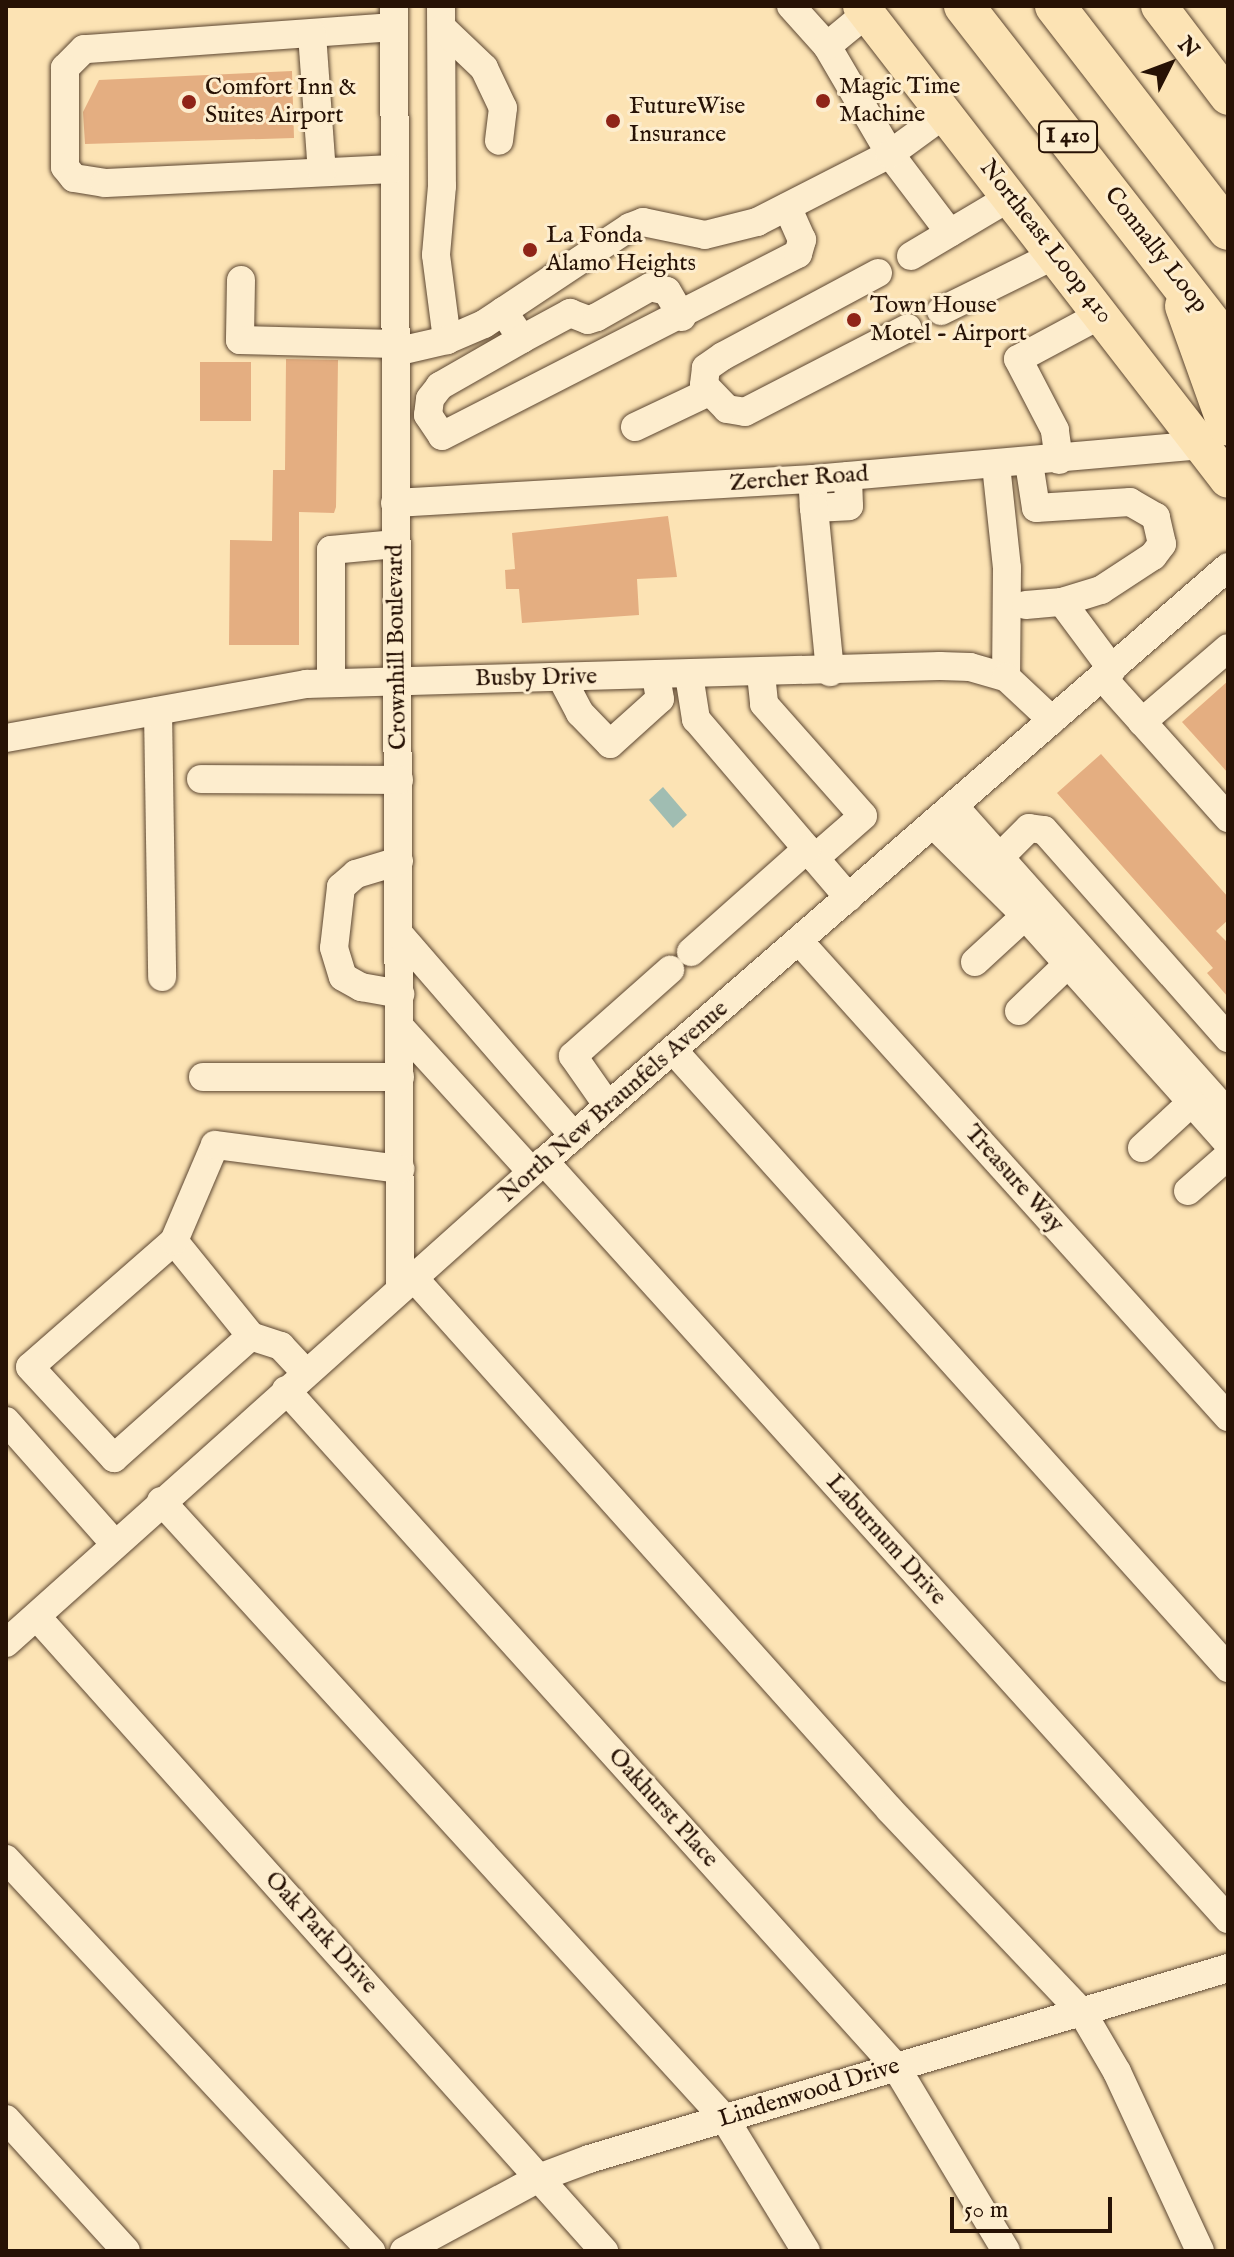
<!DOCTYPE html>
<html>
<head>
<meta charset="utf-8">
<style>
  body { margin:0 }
  #map { position:relative; width:1234px; height:2257px; overflow:hidden; background:#fce3b4; font-family:"IM FELL English",serif }
  div>[style] { position:absolute }
  .water>* { inset:0; background:#a0bdb2 }
  .building>* { inset:0; background:#e4ae81 }
  .roads { filter:drop-shadow(0 0 2px #5c4631) drop-shadow(0 0 2px #5c4631) }
  .minor>* { height:28px; margin:-14px; padding:0 14px; transform-origin:14px; border-radius:14px; background:#fdedce }
  .major>* { height:36px; margin:-18px; padding:0 18px; transform-origin:18px; border-radius:18px; background:#fce3b4 }
  .highway>* { height:40px; margin:-20px; padding:0 20px; transform-origin:20px; border-radius:20px; background:#fce3b4 }
  .dots>* { width:22px; height:22px; translate:-50% -50%; box-sizing:border-box; border:4px solid #fdedce; border-radius:50% }
  span { translate:-50% -50%; white-space:nowrap; text-align:center; line-height:1.15; -webkit-text-stroke:6px #fdedce; paint-order:stroke }
  .shield-label span { padding:2px 6px; background:#fdedce; border:2px solid; border-radius:6px; -webkit-text-stroke-width:0 }
  .shield-label { font-size:22px; color:#271205; font-weight:700 }
  .poi-label { font-size:24px; color:#271205 }
  .left { translate:0 -50%; text-align:left }
  .street-label { font-size:24px; color:#271205 }
  .frame { position:absolute; inset:0; border:8px solid #271205; pointer-events:none }
  .north { position:absolute; left:1130px; top:24px; width:80px; height:80px; -webkit-text-stroke:6px #fdedce; paint-order:stroke; rotate:48deg; font-size:22px; font-weight:700; line-height:32px; text-align:center; color:#271205 }
  .north::after { content:''; display:block; margin:auto; width:28px; height:36px; background:#271205; clip-path:polygon(50% 0,100% 100%,50% 72%,0 100%) }
  .scale { position:absolute; left:950px; top:2197px; width:162px; height:36px; box-sizing:border-box; border:4px solid #271205; border-top:0; padding-left:10px; font-size:24px; line-height:28px; white-space:nowrap; color:#271205; -webkit-text-stroke:6px #fdedce; paint-order:stroke }
</style>
</head>
<body>
<div id="map">
  <div class="water">
    <div style="clip-path:polygon(663px 787px,687px 815px,673px 828px,649px 800px)"></div>
  </div>
  <div class="building">
    <div style="clip-path:polygon(292px 71px,294px 138px,85px 144px,83px 112px,99px 80px)"></div>
    <div style="clip-path:polygon(286px 359px,338px 360px,336px 507px,334px 513px,299px 512px,299px 645px,229px 645px,230px 540px,272px 541px,273px 470px,285px 470px)"></div>
    <div style="clip-path:polygon(200px 362px,251px 362px,251px 421px,200px 421px)"></div>
    <div style="clip-path:polygon(668px 516px,677px 577px,637px 579px,639px 615px,522px 623px,519px 589px,506px 589px,505px 570px,515px 569px,512px 533px)"></div>
    <div style="clip-path:polygon(1228px 681px,1228px 773px,1182px 722px)"></div>
    <div style="clip-path:polygon(1101px 754px,1228px 897px,1228px 920px,1216px 931px,1228px 943px,1228px 997px,1207px 973px,1213px 968px,1057px 793px)"></div>
  </div>
  <div class="roads">
    <div class="minor">
      <div style="left:394px;top:6px;width:1282px;rotate:89.73deg"></div>
      <div style="left:441px;top:6px;width:180px;rotate:89.7deg"></div>
      <div style="left:442px;top:186px;width:69px;rotate:95deg"></div>
      <div style="left:436px;top:255px;width:86px;rotate:82.6deg"></div>
      <div style="left:791px;top:6px;width:54px;rotate:48deg"></div>
      <div style="left:827px;top:46px;width:125px;rotate:59.7deg"></div>
      <div style="left:890px;top:154px;width:99px;rotate:52.8deg"></div>
      <div style="left:394px;top:27px;width:311px;rotate:175.9deg"></div>
      <div style="left:84px;top:49px;width:27px;rotate:135deg"></div>
      <div style="left:65px;top:68px;width:99px;rotate:90deg"></div>
      <div style="left:65px;top:167px;width:14px;rotate:51deg"></div>
      <div style="left:74px;top:178px;width:31px;rotate:9deg"></div>
      <div style="left:105px;top:183px;width:289px;rotate:-2.8deg"></div>
      <div style="left:442px;top:28px;width:58px;rotate:43.6deg"></div>
      <div style="left:484px;top:68px;width:44px;rotate:64.6deg"></div>
      <div style="left:503px;top:108px;width:33px;rotate:97deg"></div>
      <div style="left:312px;top:34px;width:138px;rotate:85.9deg"></div>
      <div style="left:827px;top:46px;width:52px;rotate:-39.5deg"></div>
      <div style="left:911px;top:256px;width:117px;rotate:-30.7deg"></div>
      <div style="left:878px;top:273px;width:176px;rotate:151.8deg"></div>
      <div style="left:723px;top:356px;width:21px;rotate:145deg"></div>
      <div style="left:706px;top:368px;width:17px;rotate:97deg"></div>
      <div style="left:704px;top:385px;width:33px;rotate:46deg"></div>
      <div style="left:727px;top:409px;width:18px;rotate:9deg"></div>
      <div style="left:745px;top:412px;width:183px;rotate:-27.3deg"></div>
      <div style="left:241px;top:280px;width:60px;rotate:91deg"></div>
      <div style="left:240px;top:340px;width:155px;rotate:1.5deg"></div>
      <div style="left:503px;top:311px;width:34px;rotate:56deg"></div>
      <div style="left:522px;top:339px;width:95px;rotate:150.2deg"></div>
      <div style="left:440px;top:386px;width:16px;rotate:128deg"></div>
      <div style="left:430px;top:399px;width:16px;rotate:97deg"></div>
      <div style="left:428px;top:415px;width:25px;rotate:56deg"></div>
      <div style="left:442px;top:436px;width:400px;rotate:-27.1deg"></div>
      <div style="left:798px;top:254px;width:15px;rotate:-74deg"></div>
      <div style="left:802px;top:240px;width:36px;rotate:-114deg"></div>
      <div style="left:941px;top:311px;width:129px;rotate:-26.2deg"></div>
      <div style="left:522px;top:339px;width:55px;rotate:-28.4deg"></div>
      <div style="left:570px;top:313px;width:19px;rotate:21deg"></div>
      <div style="left:588px;top:320px;width:9px;rotate:-18deg"></div>
      <div style="left:597px;top:317px;width:61px;rotate:-29.5deg"></div>
      <div style="left:650px;top:287px;width:17px;rotate:13deg"></div>
      <div style="left:667px;top:291px;width:30px;rotate:60deg"></div>
      <div style="left:395px;top:352px;width:53px;rotate:-13deg"></div>
      <div style="left:447px;top:340px;width:40px;rotate:-23.4deg"></div>
      <div style="left:484px;top:324px;width:175px;rotate:-33.6deg"></div>
      <div style="left:630px;top:227px;width:14px;rotate:-21deg"></div>
      <div style="left:643px;top:222px;width:63px;rotate:11.8deg"></div>
      <div style="left:705px;top:235px;width:54px;rotate:-14deg"></div>
      <div style="left:757px;top:222px;width:149px;rotate:-27.1deg"></div>
      <div style="left:890px;top:154px;width:69px;rotate:-36.2deg"></div>
      <div style="left:635px;top:427px;width:82px;rotate:-25.3deg"></div>
      <div style="left:1059px;top:460px;width:30px;rotate:-98deg"></div>
      <div style="left:1055px;top:430px;width:80px;rotate:-117.5deg"></div>
      <div style="left:1018px;top:359px;width:95px;rotate:-28.2deg"></div>
      <div style="left:996px;top:465px;width:104px;rotate:83.9deg"></div>
      <div style="left:1007px;top:568px;width:109px;rotate:90.5deg"></div>
      <div style="left:813px;top:491px;width:17px;rotate:87deg"></div>
      <div style="left:814px;top:508px;width:35px;rotate:-3deg"></div>
      <div style="left:849px;top:506px;width:30px;rotate:-92deg"></div>
      <div style="left:395px;top:503px;width:419px;rotate:-3.3deg"></div>
      <div style="left:813px;top:479px;width:391px;rotate:-5deg"></div>
      <div style="left:814px;top:508px;width:165px;rotate:84.4deg"></div>
      <div style="left:1062px;top:602px;width:84px;rotate:53.3deg"></div>
      <div style="left:1026px;top:605px;width:36px;rotate:-5deg"></div>
      <div style="left:1062px;top:602px;width:41px;rotate:-17.1deg"></div>
      <div style="left:1101px;top:590px;width:62px;rotate:-33.2deg"></div>
      <div style="left:1153px;top:556px;width:15px;rotate:-53deg"></div>
      <div style="left:1162px;top:544px;width:28px;rotate:-103deg"></div>
      <div style="left:1156px;top:517px;width:30px;rotate:-150deg"></div>
      <div style="left:1130px;top:502px;width:94px;rotate:176.3deg"></div>
      <div style="left:1036px;top:508px;width:46px;rotate:-98.8deg"></div>
      <div style="left:761px;top:674px;width:30px;rotate:84deg"></div>
      <div style="left:764px;top:704px;width:149px;rotate:48.5deg"></div>
      <div style="left:863px;top:816px;width:64px;rotate:138.8deg"></div>
      <div style="left:689px;top:675px;width:45px;rotate:81deg"></div>
      <div style="left:696px;top:719px;width:235px;rotate:49.5deg"></div>
      <div style="left:561px;top:677px;width:41px;rotate:62.2deg"></div>
      <div style="left:580px;top:713px;width:43px;rotate:45.9deg"></div>
      <div style="left:610px;top:744px;width:67px;rotate:-42deg"></div>
      <div style="left:660px;top:699px;width:23px;rotate:-100deg"></div>
      <div style="left:1103px;top:678px;width:188px;rotate:48.2deg"></div>
      <div style="left:331px;top:683px;width:133px;rotate:-90deg"></div>
      <div style="left:331px;top:550px;width:65px;rotate:-5.3deg"></div>
      <div style="left:158px;top:711px;width:266px;rotate:89.1deg"></div>
      <div style="left:1142px;top:722px;width:113px;rotate:-40.7deg"></div>
      <div style="left:6px;top:738px;width:305px;rotate:-10.2deg"></div>
      <div style="left:306px;top:684px;width:634px;rotate:-1.63deg"></div>
      <div style="left:940px;top:666px;width:30px;rotate:2deg"></div>
      <div style="left:970px;top:667px;width:37px;rotate:16deg"></div>
      <div style="left:1006px;top:677px;width:63px;rotate:43.1deg"></div>
      <div style="left:201px;top:779px;width:198px;rotate:0.3deg"></div>
      <div style="left:954px;top:806px;width:411px;rotate:48.3deg"></div>
      <div style="left:933px;top:824px;width:118px;rotate:44.7deg"></div>
      <div style="left:1017px;top:907px;width:317px;rotate:48.2deg"></div>
      <div style="left:1000px;top:857px;width:41px;rotate:-45deg"></div>
      <div style="left:1029px;top:828px;width:15px;rotate:8deg"></div>
      <div style="left:1044px;top:830px;width:278px;rotate:48.5deg"></div>
      <div style="left:399px;top:861px;width:45px;rotate:163.2deg"></div>
      <div style="left:356px;top:874px;width:20px;rotate:139deg"></div>
      <div style="left:341px;top:887px;width:61px;rotate:96.5deg"></div>
      <div style="left:334px;top:948px;width:30px;rotate:73deg"></div>
      <div style="left:343px;top:977px;width:21px;rotate:29deg"></div>
      <div style="left:361px;top:987px;width:40px;rotate:10deg"></div>
      <div style="left:399px;top:934px;width:267px;rotate:49.1deg"></div>
      <div style="left:799px;top:941px;width:641px;rotate:47.97deg"></div>
      <div style="left:691px;top:952px;width:155px;rotate:-41.6deg"></div>
      <div style="left:975px;top:962px;width:68px;rotate:-42.6deg"></div>
      <div style="left:1019px;top:1011px;width:68px;rotate:-43.8deg"></div>
      <div style="left:399px;top:1026px;width:197px;rotate:47.7deg"></div>
      <div style="left:673px;top:1050px;width:831px;rotate:48.07deg"></div>
      <div style="left:203px;top:1077px;width:197px"></div>
      <div style="left:608px;top:1106px;width:61px;rotate:-125deg"></div>
      <div style="left:573px;top:1056px;width:130px;rotate:-41.6deg"></div>
      <div style="left:1142px;top:1148px;width:67px;rotate:-42.6deg"></div>
      <div style="left:544px;top:1161px;width:1021px;rotate:47.94deg"></div>
      <div style="left:1188px;top:1191px;width:53px;rotate:-41.2deg"></div>
      <div style="left:174px;top:1241px;width:191px;rotate:138.8deg"></div>
      <div style="left:30px;top:1367px;width:124px;rotate:47.3deg"></div>
      <div style="left:114px;top:1458px;width:183px;rotate:-41.7deg"></div>
      <div style="left:413px;top:1277px;width:715px;rotate:48.17deg"></div>
      <div style="left:890px;top:1810px;width:279px;rotate:46.5deg"></div>
      <div style="left:1082px;top:2012px;width:69px;rotate:59.7deg"></div>
      <div style="left:1117px;top:2072px;width:197px;rotate:65.1deg"></div>
      <div style="left:306px;top:1373px;width:37px;rotate:-133deg"></div>
      <div style="left:281px;top:1346px;width:32px;rotate:-162deg"></div>
      <div style="left:251px;top:1336px;width:122px;rotate:-129deg"></div>
      <div style="left:174px;top:1241px;width:104px;rotate:-66.9deg"></div>
      <div style="left:215px;top:1145px;width:187px;rotate:7.4deg"></div>
      <div style="left:286px;top:1390px;width:911px;rotate:47.98deg"></div>
      <div style="left:896px;top:2067px;width:214px;rotate:59.1deg"></div>
      <div style="left:6px;top:1421px;width:163px;rotate:48.5deg"></div>
      <div style="left:161px;top:1501px;width:837px;rotate:47.62deg"></div>
      <div style="left:725px;top:2119px;width:155px;rotate:58.5deg"></div>
      <div style="left:37px;top:1617px;width:851px;rotate:48.19deg"></div>
      <div style="left:6px;top:1643px;width:706px;rotate:-41.84deg"></div>
      <div style="left:532px;top:1172px;width:922px;rotate:-41deg"></div>
      <div style="left:6px;top:1859px;width:536px;rotate:47.04deg"></div>
      <div style="left:6px;top:2119px;width:178px;rotate:47.7deg"></div>
      <div style="left:404px;top:2251px;width:156px;rotate:-28.4deg"></div>
      <div style="left:541px;top:2177px;width:51px;rotate:-20.6deg"></div>
      <div style="left:589px;top:2159px;width:667px;rotate:-16.64deg"></div>
    </div>
    <div class="major">
      <div style="left:861px;top:6px;width:599px;rotate:52.25deg"></div>
      <div style="left:1159px;top:6px;width:114px;rotate:52.8deg"></div>
    </div>
    <div class="highway">
      <div style="left:964px;top:6px;width:430px;rotate:52.1deg"></div>
      <div style="left:1055px;top:6px;width:283px;rotate:52.3deg"></div>
      <div style="left:1185px;top:306px;width:127px;rotate:70.3deg"></div>
    </div>
  </div>
  <div class="dots">
    <div style="left:823px;top:101px;background:#8f2418"></div>
    <div style="left:189px;top:102px;background:#8f2418"></div>
    <div style="left:613px;top:121px;background:#8f2418"></div>
    <div style="left:530px;top:250px;background:#8f2418"></div>
    <div style="left:854px;top:320px;background:#8f2418"></div>
  </div>
  <div class="shield-label">
    <span style="left:1068px;top:137px">I 410</span>
  </div>
  <div class="poi-label">
    <span class="left" style="left:839px;top:101px">Magic Time<br>Machine</span>
    <span class="left" style="left:205px;top:102px">Comfort Inn &amp;<br>Suites Airport</span>
    <span class="left" style="left:629px;top:121px">FutureWise<br>Insurance</span>
    <span class="left" style="left:546px;top:250px">La Fonda<br>Alamo Heights</span>
    <span class="left" style="left:870px;top:320px">Town House<br>Motel - Airport</span>
  </div>
  <div class="street-label">
    <span style="left:1046px;top:242px;rotate:52deg">Northeast Loop 410</span>
    <span style="left:1156px;top:250px;rotate:52deg">Connally Loop</span>
    <span style="left:799px;top:479px;rotate:-4deg">Zercher Road</span>
    <span style="left:397px;top:647px;rotate:-91deg">Crownhill Boulevard</span>
    <span style="left:536px;top:678px;rotate:-1deg">Busby Drive</span>
    <span style="left:614px;top:1102px;rotate:-41deg">North New Braunfels Avenue</span>
    <span style="left:1014px;top:1179px;rotate:48deg">Treasure Way</span>
    <span style="left:886px;top:1540px;rotate:48deg">Laburnum Drive</span>
    <span style="left:663px;top:1808px;rotate:48deg">Oakhurst Place</span>
    <span style="left:321px;top:1933px;rotate:48deg">Oak Park Drive</span>
    <span style="left:809px;top:2093px;rotate:-17deg">Lindenwood Drive</span>
  </div>
  <div class="frame"></div>
  <div class="north">N</div>
  <div class="scale">50 m</div>
</div>
</body>
</html>
